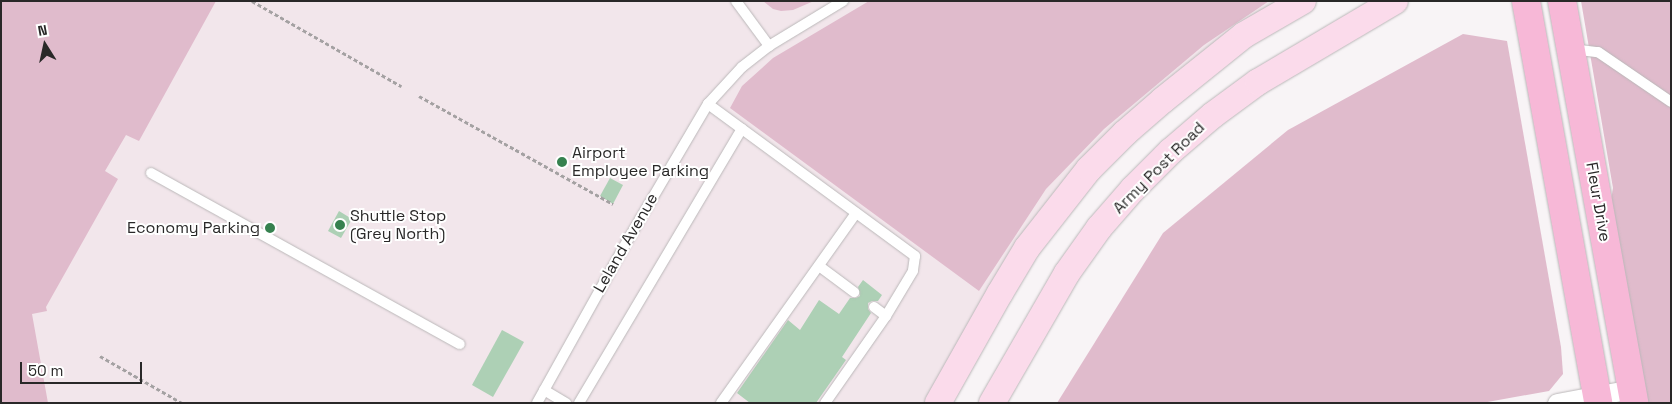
<!DOCTYPE html>
<html>
<head>
<meta charset="utf-8">
<style>
  body { margin:0 }
  #map { position:relative; width:1672px; height:404px; overflow:hidden; background:#f8f4f6; font-family:"Space Grotesk",sans-serif }
  div>[style] { position:absolute }
  .built>* { inset:0; background:#f2e6eb }
  .green>* { inset:0; background:#e0bbcc }
  .building>* { inset:0; background:#add0b5 }
  .path>* { height:3px; margin-top:-1.5px; transform-origin:0; background:repeating-linear-gradient(90deg,#a4a1a2 0 4px,transparent 0 6.5px) }
  .roads { filter:drop-shadow(0 0 1px #bbb8b9) drop-shadow(0 0 1px #bbb8b9) }
  .lane>* { height:10px; margin:-5px; padding:0 5px; transform-origin:5px; border-radius:5px; background:#fff }
  .street>* { height:19px; margin:-9.5px; padding:0 9.5px; transform-origin:9.5px; border-radius:9.5px; background:#fff }
  .secondary>* { height:26px; margin:-13px; padding:0 13px; transform-origin:13px; border-radius:13px; background:#fbdbeb }
  .primary>* { height:28px; margin:-14px; padding:0 14px; transform-origin:14px; border-radius:14px; background:#f7b8d7 }
  .dots>* { width:14px; height:14px; translate:-50% -50%; box-sizing:border-box; border:2px solid #fff; border-radius:50% }
  span { translate:-50% -50%; white-space:nowrap; text-align:center; line-height:1.15; -webkit-text-stroke:4px #fff; paint-order:stroke }
  .poi-label { font-size:16px; color:#292828 }
  .left { translate:0 -50%; text-align:left }
  .right { translate:-100% -50%; text-align:right }
  .street-label { font-size:16px; color:#292828 }
  .frame { position:absolute; inset:0; border:2px solid #292828; pointer-events:none }
  .north { position:absolute; left:20px; top:20px; width:50px; height:50px; -webkit-text-stroke:4px #fff; paint-order:stroke; rotate:350deg; font-size:14px; font-weight:700; line-height:20px; text-align:center; color:#292828 }
  .north::after { content:''; display:block; margin:auto; width:18px; height:22px; background:#292828; clip-path:polygon(50% 0,100% 100%,50% 72%,0 100%) }
  .scale { position:absolute; left:20px; top:362px; width:122px; height:22px; box-sizing:border-box; border:2px solid #292828; border-top:0; padding-left:6px; font-size:15px; line-height:18px; white-space:nowrap; color:#292828; -webkit-text-stroke:4px #fff; paint-order:stroke }
</style>
</head>
<body>
<div id="map">
  <div class="built">
    <div style="clip-path:polygon(1px 1px,1303px 1px,1089px 169px,938px 403px,1px 403px)"></div>
  </div>
  <div class="green">
    <div style="clip-path:polygon(1px 1px,216px 1px,139px 141px,126px 135px,105px 171px,118px 179px,46px 307px,47px 311px,32px 314px,48px 403px,1px 403px)"></div>
    <div style="clip-path:polygon(763px 1px,814px 1px,793px 10px,781px 11px,773px 9px)"></div>
    <div style="clip-path:polygon(869px 1px,1269px 1px,1204px 45px,1104px 129px,1046px 189px,979px 291px,730px 108px,742px 86px,773px 58px)"></div>
    <div style="clip-path:polygon(1581px 1px,1671px 1px,1671px 403px,1645px 403px,1609px 212px,1613px 188px)"></div>
    <div style="clip-path:polygon(1463px 34px,1507px 41px,1561px 347px,1563px 374px,1549px 391px,1482px 403px,1057px 403px,1163px 233px,1288px 130px)"></div>
  </div>
  <div class="building">
    <div style="clip-path:polygon(610px 178px,623px 185px,613px 204px,600px 196px)"></div>
    <div style="clip-path:polygon(339px 211px,352px 219px,341px 238px,328px 231px)"></div>
    <div style="clip-path:polygon(863px 280px,882px 295px,878px 301px,872px 301px,868px 303px,868px 309px,871px 313px,842px 357px,846px 360px,816px 403px,750px 403px,737px 393px,788px 320px,800px 330px,819px 300px,839px 314px,850px 298px,856px 298px,860px 296px,858px 287px)"></div>
    <div style="clip-path:polygon(502px 330px,524px 342px,493px 397px,472px 385px)"></div>
  </div>
  <div class="path">
    <div style="left:252px;top:1px;width:172px;rotate:29.7deg"></div>
    <div style="left:419px;top:96px;width:222px;rotate:29.1deg"></div>
    <div style="left:100px;top:356px;width:95px;rotate:29.8deg"></div>
  </div>
  <div class="roads">
    <div class="lane">
      <div style="left:736px;top:1px;width:56px;rotate:53.7deg"></div>
      <div style="left:1572px;top:49px;width:26px;rotate:7deg"></div>
      <div style="left:1598px;top:52px;width:88px;rotate:34.4deg"></div>
      <div style="left:708px;top:104px;width:257px;rotate:36.3deg"></div>
      <div style="left:915px;top:256px;width:15px;rotate:98deg"></div>
      <div style="left:913px;top:271px;width:52px;rotate:121deg"></div>
      <div style="left:886px;top:316px;width:106px;rotate:125deg"></div>
      <div style="left:151px;top:173px;width:353px;rotate:29deg"></div>
      <div style="left:819px;top:266px;width:44px;rotate:36.6deg"></div>
      <div style="left:874px;top:307px;width:15px;rotate:37deg"></div>
      <div style="left:544px;top:390px;width:26px;rotate:31deg"></div>
      <div style="left:537px;top:403px;width:189px;rotate:-60.9deg"></div>
      <div style="left:629px;top:238px;width:156px;rotate:-59.5deg"></div>
      <div style="left:708px;top:104px;width:50px;rotate:-47.4deg"></div>
      <div style="left:742px;top:67px;width:34px;rotate:-38deg"></div>
      <div style="left:769px;top:46px;width:87px;rotate:-31.3deg"></div>
      <div style="left:579px;top:403px;width:319px;rotate:-59.3deg"></div>
      <div style="left:721px;top:403px;width:233px;rotate:-54.6deg"></div>
    </div>
    <div class="street">
      <div style="left:1557px;top:403px;width:76px;rotate:-10.6deg"></div>
    </div>
    <div class="secondary">
      <div style="left:938px;top:403px;width:126px;rotate:-60.6deg"></div>
      <div style="left:1000px;top:293px;width:52px;rotate:-59deg"></div>
      <div style="left:1027px;top:248px;width:100px;rotate:-51.9deg"></div>
      <div style="left:1089px;top:169px;width:51px;rotate:-45deg"></div>
      <div style="left:1125px;top:133px;width:50px;rotate:-41deg"></div>
      <div style="left:1163px;top:100px;width:104px;rotate:-38.7deg"></div>
      <div style="left:1244px;top:35px;width:68px;rotate:-30deg"></div>
      <div style="left:992px;top:403px;width:150px;rotate:-60deg"></div>
      <div style="left:1067px;top:273px;width:55px;rotate:-54.6deg"></div>
      <div style="left:1099px;top:228px;width:52px;rotate:-48.9deg"></div>
      <div style="left:1133px;top:189px;width:54px;rotate:-45deg"></div>
      <div style="left:1171px;top:151px;width:55px;rotate:-40.6deg"></div>
      <div style="left:1213px;top:115px;width:56px;rotate:-36.3deg"></div>
      <div style="left:1258px;top:82px;width:159px;rotate:-30.6deg"></div>
    </div>
    <div class="primary">
      <div style="left:1526px;top:1px;width:408px;rotate:79.8deg"></div>
      <div style="left:1562px;top:1px;width:408px;rotate:79.8deg"></div>
    </div>
  </div>
  <div class="dots">
    <div style="left:562px;top:162px;background:#36814f"></div>
    <div style="left:340px;top:225px;background:#36814f"></div>
    <div style="left:270px;top:228px;background:#36814f"></div>
  </div>
  <div class="poi-label">
    <span class="left" style="left:572px;top:162px">Airport<br>Employee Parking</span>
    <span class="left" style="left:350px;top:225px">Shuttle Stop<br>(Grey North)</span>
    <span class="right" style="left:260px;top:228px">Economy Parking</span>
  </div>
  <div class="street-label">
    <span style="left:1159px;top:168px;rotate:-45deg">Army Post Road</span>
    <span style="left:1598px;top:202px;rotate:80deg">Fleur Drive</span>
    <span style="left:626px;top:243px;rotate:-60deg">Leland Avenue</span>
  </div>
  <div class="frame"></div>
  <div class="north">N</div>
  <div class="scale">50 m</div>
</div>
</body>
</html>
